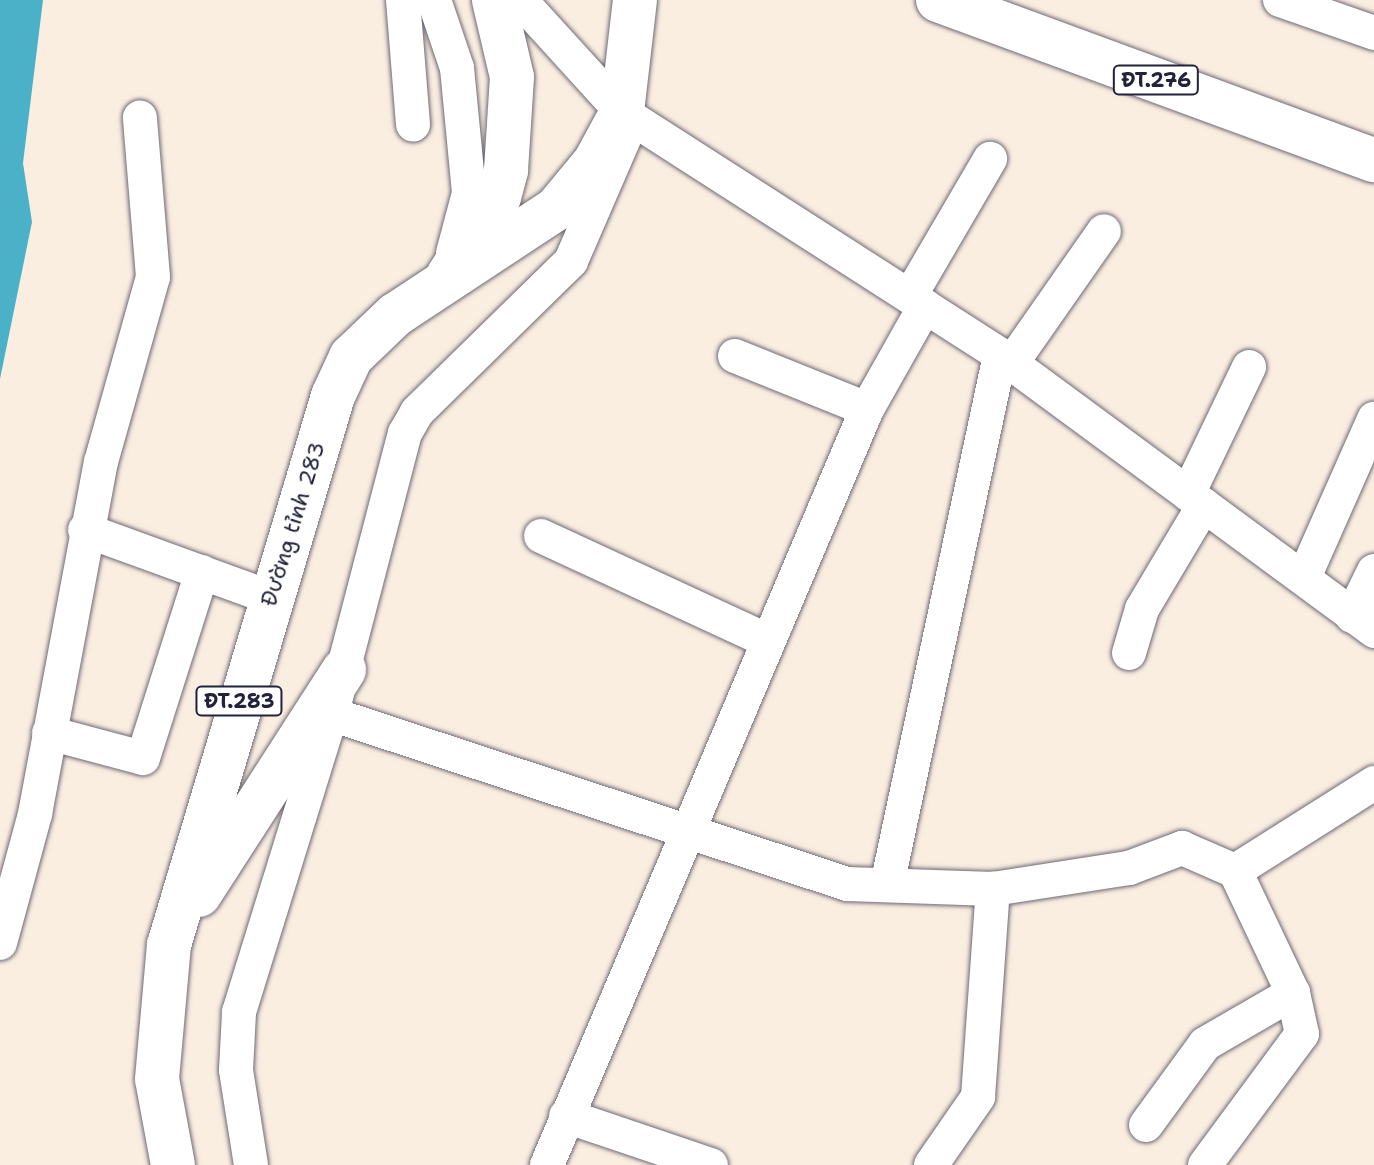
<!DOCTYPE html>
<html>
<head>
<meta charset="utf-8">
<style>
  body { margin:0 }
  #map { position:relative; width:1374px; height:1165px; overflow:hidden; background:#faeee1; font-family:"Shantell Sans",sans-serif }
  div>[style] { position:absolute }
  .water>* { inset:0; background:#4ab1c9 }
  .roads { filter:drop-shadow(0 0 2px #6e6975) drop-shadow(0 0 2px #6e6975) }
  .minor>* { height:34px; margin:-17px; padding:0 17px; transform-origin:17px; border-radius:17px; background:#fff }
  .major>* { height:44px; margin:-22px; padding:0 22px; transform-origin:22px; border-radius:22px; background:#fff }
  span { translate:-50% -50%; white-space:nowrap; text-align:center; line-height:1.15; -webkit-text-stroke:8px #fff; paint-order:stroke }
  .shield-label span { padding:2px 6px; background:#fff; border:2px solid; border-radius:6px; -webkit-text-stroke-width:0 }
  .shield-label { font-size:20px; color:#22223b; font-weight:700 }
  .street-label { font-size:22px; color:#22223b }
</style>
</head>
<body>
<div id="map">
  <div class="water">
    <div style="clip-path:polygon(0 0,43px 0,23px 163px,32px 222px,0 379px)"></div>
  </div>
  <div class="roads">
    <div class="minor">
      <div style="left:403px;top:0;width:125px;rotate:85.4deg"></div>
      <div style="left:434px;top:0;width:72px;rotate:71.3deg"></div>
      <div style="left:457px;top:68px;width:126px;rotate:84.5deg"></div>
      <div style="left:469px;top:193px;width:62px;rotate:104.9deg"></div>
      <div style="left:520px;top:0;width:151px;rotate:47.7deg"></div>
      <div style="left:622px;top:112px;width:449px;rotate:32.7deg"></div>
      <div style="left:1000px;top:355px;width:465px;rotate:36.4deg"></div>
      <div style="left:1280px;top:0;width:100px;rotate:19.3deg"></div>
      <div style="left:910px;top:296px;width:159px;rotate:-59.7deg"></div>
      <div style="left:735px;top:356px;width:142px;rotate:21.9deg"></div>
      <div style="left:1011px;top:364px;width:162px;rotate:-55deg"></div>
      <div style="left:1188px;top:494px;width:141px;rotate:-64.3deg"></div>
      <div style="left:85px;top:530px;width:196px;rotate:20deg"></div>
      <div style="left:541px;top:536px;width:250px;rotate:24.8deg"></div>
      <div style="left:1305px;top:575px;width:171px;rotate:-66.1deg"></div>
      <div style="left:1352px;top:616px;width:50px;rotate:-63.9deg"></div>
      <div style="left:1129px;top:653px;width:46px;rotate:-73.5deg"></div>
      <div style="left:1142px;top:609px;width:121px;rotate:-59.2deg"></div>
      <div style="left:331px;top:714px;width:543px;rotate:18.23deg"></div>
      <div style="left:847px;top:884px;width:146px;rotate:2deg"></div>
      <div style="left:993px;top:889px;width:138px;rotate:-8.8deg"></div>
      <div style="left:1129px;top:868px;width:57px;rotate:-20.7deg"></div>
      <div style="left:1182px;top:848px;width:58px;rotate:23.5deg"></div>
      <div style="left:1235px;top:871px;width:165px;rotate:-32.3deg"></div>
      <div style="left:49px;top:733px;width:97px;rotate:14.9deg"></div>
      <div style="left:143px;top:758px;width:195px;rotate:-72.4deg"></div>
      <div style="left:887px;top:885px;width:542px;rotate:-77.96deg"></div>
      <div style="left:0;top:943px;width:134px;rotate:-74.8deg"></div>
      <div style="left:35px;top:814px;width:358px;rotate:-79.4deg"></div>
      <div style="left:101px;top:462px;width:192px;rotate:-74.3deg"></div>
      <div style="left:153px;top:277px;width:160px;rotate:-94.7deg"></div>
      <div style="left:566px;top:1116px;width:153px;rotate:18.7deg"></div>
      <div style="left:1146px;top:1125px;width:100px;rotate:-53.9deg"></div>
      <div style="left:1205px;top:1044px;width:102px;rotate:-30.1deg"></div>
      <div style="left:251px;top:1165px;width:96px;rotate:-99deg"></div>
      <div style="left:236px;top:1070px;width:58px;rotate:-87deg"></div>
      <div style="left:239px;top:1012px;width:317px;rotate:-72.8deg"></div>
      <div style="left:333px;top:709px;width:285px;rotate:-75.4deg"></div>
      <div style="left:405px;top:433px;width:24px;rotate:-60deg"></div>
      <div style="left:417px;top:412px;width:216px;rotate:-44.4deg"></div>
      <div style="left:571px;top:261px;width:136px;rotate:-66.6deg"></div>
      <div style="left:547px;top:1165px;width:821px;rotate:-67.06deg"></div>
      <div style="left:867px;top:409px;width:118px;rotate:-60.6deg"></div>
      <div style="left:931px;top:1165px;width:83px;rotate:-55.3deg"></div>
      <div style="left:978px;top:1097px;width:209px;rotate:-85.9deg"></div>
      <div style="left:1205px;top:1165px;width:163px;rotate:-53.5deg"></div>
      <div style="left:1302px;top:1034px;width:42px;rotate:-102.4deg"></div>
      <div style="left:1293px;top:993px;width:135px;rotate:-115.4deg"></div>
    </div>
    <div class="major">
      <div style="left:938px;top:0;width:464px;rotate:20.2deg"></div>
      <div style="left:448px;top:276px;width:94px;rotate:-57.2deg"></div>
      <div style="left:499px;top:197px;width:28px;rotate:-75deg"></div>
      <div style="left:506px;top:170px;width:93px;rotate:-86.3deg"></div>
      <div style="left:512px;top:77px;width:79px;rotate:-103.2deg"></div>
      <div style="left:199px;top:895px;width:268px;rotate:-57.2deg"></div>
      <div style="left:173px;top:1165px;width:87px;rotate:-100.5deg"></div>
      <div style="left:157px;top:1079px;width:135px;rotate:-84.9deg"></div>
      <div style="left:169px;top:945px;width:573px;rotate:-73.37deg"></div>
      <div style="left:333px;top:396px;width:43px;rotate:-65.2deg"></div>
      <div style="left:351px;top:357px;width:61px;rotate:-43.7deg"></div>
      <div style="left:395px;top:315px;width:193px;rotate:-33.4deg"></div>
      <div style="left:556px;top:209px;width:61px;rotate:-50.3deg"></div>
      <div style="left:595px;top:162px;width:57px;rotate:-61.6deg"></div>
      <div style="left:622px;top:112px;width:113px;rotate:-83.4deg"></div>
    </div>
  </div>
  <div class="shield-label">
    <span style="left:1156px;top:80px">ĐT.276</span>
    <span style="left:239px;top:701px">ĐT.283</span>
  </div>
  <div class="street-label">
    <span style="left:293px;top:524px;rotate:-73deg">Đường tỉnh 283</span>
  </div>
</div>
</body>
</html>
